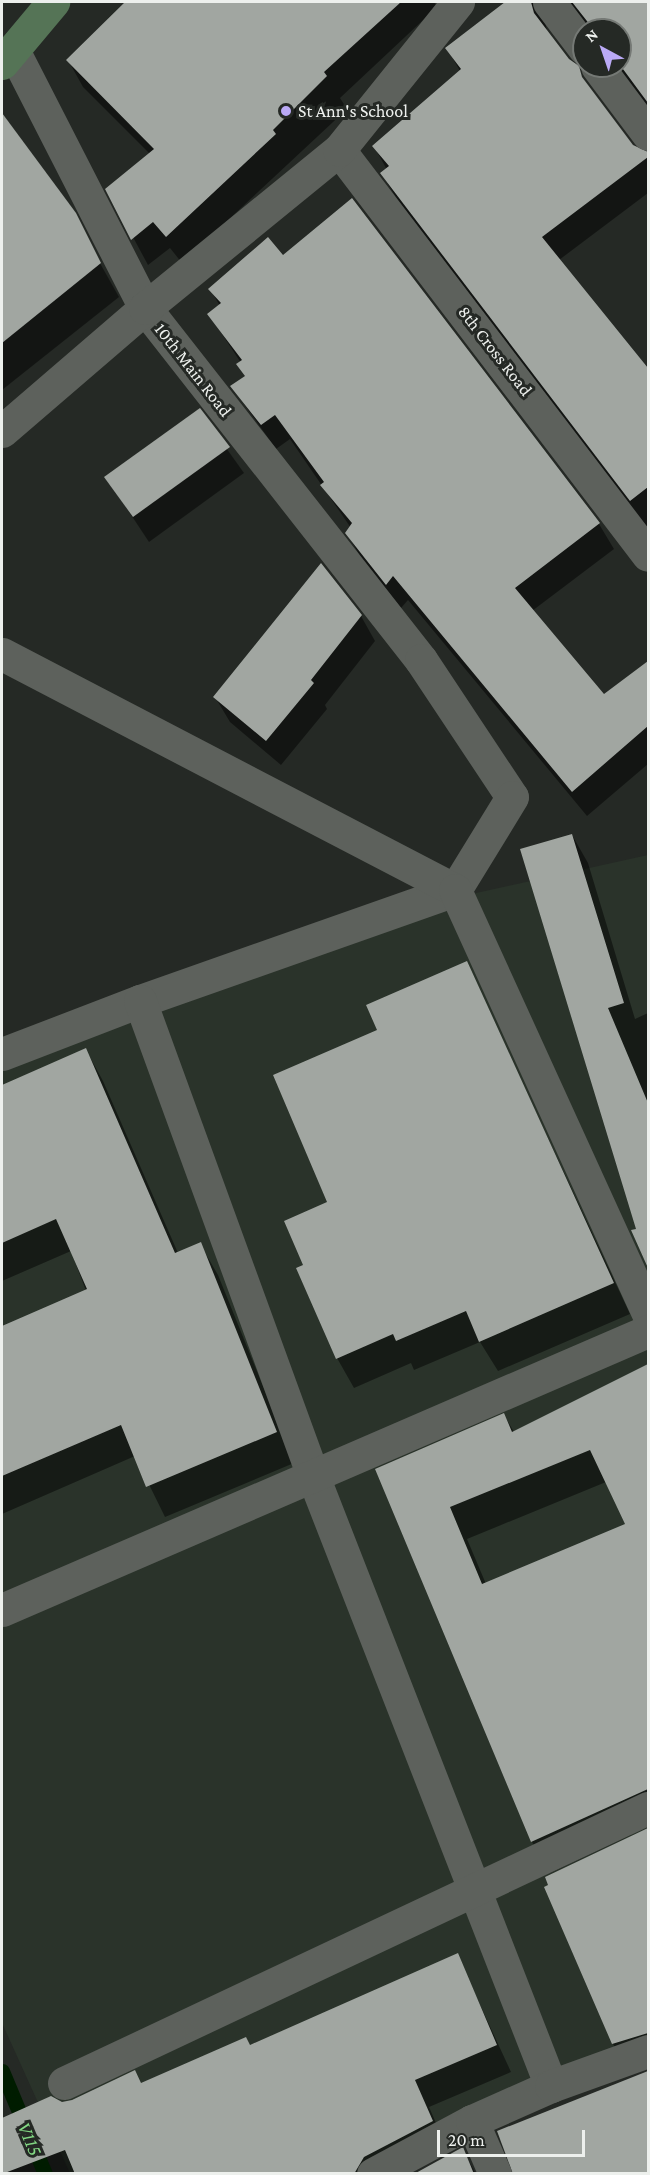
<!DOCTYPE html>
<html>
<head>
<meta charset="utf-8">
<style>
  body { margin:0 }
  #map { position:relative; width:650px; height:2175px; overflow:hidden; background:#252925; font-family:"Crimson Pro",serif }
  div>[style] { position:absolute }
  .built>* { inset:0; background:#2a332a }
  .shadow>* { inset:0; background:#0007 }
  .stream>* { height:15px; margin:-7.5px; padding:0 7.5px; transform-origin:7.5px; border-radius:7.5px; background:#001c00 }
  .building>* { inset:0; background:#a1a6a1 }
  .street>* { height:33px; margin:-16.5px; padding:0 16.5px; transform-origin:16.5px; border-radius:16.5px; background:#5d615c }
  .secondary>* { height:33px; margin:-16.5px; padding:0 16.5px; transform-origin:16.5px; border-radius:16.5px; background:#557456 }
  .dots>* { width:16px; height:16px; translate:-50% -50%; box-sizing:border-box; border:3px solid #252925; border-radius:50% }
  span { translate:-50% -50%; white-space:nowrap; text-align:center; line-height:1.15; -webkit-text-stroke:6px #252925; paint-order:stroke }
  .poi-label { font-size:18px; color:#edf0ed }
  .left { translate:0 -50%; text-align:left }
  .street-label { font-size:18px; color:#edf0ed }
  .water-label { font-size:20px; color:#83d884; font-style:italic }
  .frame { position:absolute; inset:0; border:3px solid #edf0ed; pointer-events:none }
  .north { position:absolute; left:572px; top:18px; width:60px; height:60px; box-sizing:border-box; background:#252925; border:2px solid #757975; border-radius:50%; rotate:320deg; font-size:16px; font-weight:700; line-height:24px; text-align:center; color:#edf0ed }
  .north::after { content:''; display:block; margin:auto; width:21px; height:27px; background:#bbaaf6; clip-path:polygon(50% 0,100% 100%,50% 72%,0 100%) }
  .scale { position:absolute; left:437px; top:2130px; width:148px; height:27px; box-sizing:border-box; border:3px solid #edf0ed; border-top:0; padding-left:8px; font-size:18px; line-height:21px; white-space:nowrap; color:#edf0ed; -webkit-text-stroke:4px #252925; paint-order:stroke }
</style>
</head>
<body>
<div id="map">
  <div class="built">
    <div style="clip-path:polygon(648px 855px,648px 2051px,354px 2173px,70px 2173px,2px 2023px,2px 1057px,310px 930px)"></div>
  </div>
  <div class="shadow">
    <div style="clip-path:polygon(127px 2px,434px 2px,437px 7px,340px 98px,347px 109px,182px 263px,170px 248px,148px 265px,107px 189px,150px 154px,83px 87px,68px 60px)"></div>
    <div style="clip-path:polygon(507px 2px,648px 2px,648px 107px,614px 66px,620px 66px,620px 30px,591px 30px,545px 21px,547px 32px,632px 147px,648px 154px,648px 193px,559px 260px,648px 371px,648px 529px,397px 199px,382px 174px,387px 170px,374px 146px,460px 71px,447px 48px,450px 44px)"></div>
    <div style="clip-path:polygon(20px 141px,92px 249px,119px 297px,2px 390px,2px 161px)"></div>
    <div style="clip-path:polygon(351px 200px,599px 524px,614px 549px,532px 611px,604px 696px,648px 663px,648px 764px,587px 816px,408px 600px,401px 608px,361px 558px,347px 533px,351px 528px,290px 439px,276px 449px,232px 387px,246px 377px,241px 363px,209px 314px,220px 306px,210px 289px,283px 257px)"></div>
    <div style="clip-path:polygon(199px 410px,244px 473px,149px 542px,106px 477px)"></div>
    <div style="clip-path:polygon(361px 616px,375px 641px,325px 705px,327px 709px,281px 765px,230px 722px,215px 697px)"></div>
    <div style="clip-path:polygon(572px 835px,588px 863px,635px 1019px,648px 1013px,648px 1265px,633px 1231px,638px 1230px)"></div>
    <div style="clip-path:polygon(466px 963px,630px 1314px,498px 1371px,480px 1342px,414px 1370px,411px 1363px,354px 1388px,337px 1358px,305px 1266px,329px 1203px,379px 1031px)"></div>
    <div style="clip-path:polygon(86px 1050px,103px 1081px,178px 1253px,200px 1244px,218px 1275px,294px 1463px,165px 1517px,135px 1456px,2px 1514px,2px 1328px,86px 1291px,71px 1251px,2px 1281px,2px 1120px,13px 1115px,2px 1086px)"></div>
    <div style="clip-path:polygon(evenodd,644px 1408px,648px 1418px,648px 1806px,623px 1816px,631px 1835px,550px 1873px,532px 1842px,377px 1470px,504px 1415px,514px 1432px,644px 1408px,606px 1482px,627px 1525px,486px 1584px,467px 1539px,606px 1482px)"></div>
    <div style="clip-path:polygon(648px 1854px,648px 2064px,628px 2070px,613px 2044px,640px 1858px)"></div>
    <div style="clip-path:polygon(457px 1955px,511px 2072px,429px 2107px,447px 2148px,399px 2174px,2px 2174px,2px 2120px,51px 2098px,62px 2103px,142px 2085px,250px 2047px)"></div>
    <div style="clip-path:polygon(648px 2073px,648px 2174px,514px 2174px,499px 2131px)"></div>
    <div style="clip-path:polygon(462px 2149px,476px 2174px,417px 2174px)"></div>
  </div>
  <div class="stream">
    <div style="left:2px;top:2071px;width:112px;rotate:67.3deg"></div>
  </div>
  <div class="building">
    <div style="clip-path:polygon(125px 2px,401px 2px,324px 72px,327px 76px,273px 130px,276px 134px,166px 237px,153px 222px,131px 240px,105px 189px,154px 149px,66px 60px)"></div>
    <div style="clip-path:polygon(505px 2px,531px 2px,534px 13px,569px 59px,579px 66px,582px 77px,633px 145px,648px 152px,648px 157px,542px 237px,648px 368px,648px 487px,630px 501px,380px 173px,389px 166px,372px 146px,461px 69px,445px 48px)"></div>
    <div style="clip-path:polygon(572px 2px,648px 2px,648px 103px,620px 65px,620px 30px,594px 30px)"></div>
    <div style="clip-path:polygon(2px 113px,76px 213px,101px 263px,2px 343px)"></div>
    <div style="clip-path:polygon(352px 198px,600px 523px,515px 588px,604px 694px,648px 661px,648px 726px,572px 792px,393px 576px,386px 585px,345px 533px,352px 523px,320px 485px,324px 482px,275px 415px,261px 425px,230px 386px,245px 376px,236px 364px,242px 360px,207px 314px,221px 303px,208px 289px,268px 237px,283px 255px)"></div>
    <div style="clip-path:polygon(200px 408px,230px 447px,133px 517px,104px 477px)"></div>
    <div style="clip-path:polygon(321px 563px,362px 615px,311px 680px,314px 683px,266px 741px,213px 697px)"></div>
    <div style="clip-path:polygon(572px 834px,624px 1003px,608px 1008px,648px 1103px,648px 1268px,631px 1230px,636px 1229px,520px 849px)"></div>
    <div style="clip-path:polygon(467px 961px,614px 1283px,479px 1342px,466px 1311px,396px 1341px,393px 1334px,336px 1359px,296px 1268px,303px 1265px,284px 1221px,327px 1202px,273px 1075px,377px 1030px,366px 1005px)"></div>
    <div style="clip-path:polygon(86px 1048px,175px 1253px,201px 1242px,277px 1432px,146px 1487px,121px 1425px,2px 1476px,2px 1326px,87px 1289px,56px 1219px,2px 1243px,2px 1085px)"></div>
    <div style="clip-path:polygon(evenodd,648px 1364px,648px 1789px,531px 1842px,375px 1469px,504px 1413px,512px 1432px,648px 1364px,590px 1450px,625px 1524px,482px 1584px,450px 1507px,590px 1450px)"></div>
    <div style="clip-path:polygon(648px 1828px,648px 2033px,612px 2044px,544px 1887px,548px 1885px,545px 1877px)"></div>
    <div style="clip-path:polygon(458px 1953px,497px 2045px,415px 2080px,433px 2121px,364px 2157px,354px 2174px,75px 2174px,65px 2150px,2px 2174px,2px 2118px,51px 2096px,62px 2102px,72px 2100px,135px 2070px,141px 2083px,246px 2037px,250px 2045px)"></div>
    <div style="clip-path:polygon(648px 2071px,648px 2174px,513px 2174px,497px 2131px)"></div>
    <div style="clip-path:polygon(463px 2147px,474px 2174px,414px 2174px)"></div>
  </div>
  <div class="street">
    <div style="left:549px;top:2px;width:58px;rotate:52.7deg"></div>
    <div style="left:13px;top:50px;width:290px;rotate:62.9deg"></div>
    <div style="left:145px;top:308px;width:447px;rotate:51.9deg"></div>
    <div style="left:421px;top:660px;width:164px;rotate:56.4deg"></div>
    <div style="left:512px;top:797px;width:109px;rotate:121.5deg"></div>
    <div style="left:455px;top:890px;width:334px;rotate:160.6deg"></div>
    <div style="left:597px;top:66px;width:85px;rotate:53.1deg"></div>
    <div style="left:339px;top:150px;width:509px;rotate:52.66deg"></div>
    <div style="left:2px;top:431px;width:189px;rotate:-40.7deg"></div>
    <div style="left:145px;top:308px;width:250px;rotate:-39.2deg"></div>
    <div style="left:339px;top:150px;width:190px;rotate:-51.2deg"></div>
    <div style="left:2px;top:654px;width:511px;rotate:27.52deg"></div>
    <div style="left:455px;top:890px;width:465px;rotate:65.5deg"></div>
    <div style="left:2px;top:1054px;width:148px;rotate:-21deg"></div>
    <div style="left:140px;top:1001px;width:506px;rotate:69.99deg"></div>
    <div style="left:313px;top:1476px;width:655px;rotate:68.69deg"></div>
    <div style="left:2px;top:1610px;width:704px;rotate:-23.36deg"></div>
    <div style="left:64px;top:2083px;width:646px;rotate:-25.22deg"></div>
    <div style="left:472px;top:2121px;width:58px;rotate:66.5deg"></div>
    <div style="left:373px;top:2174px;width:112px;rotate:-28.2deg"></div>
    <div style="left:472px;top:2121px;width:86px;rotate:-23.9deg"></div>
    <div style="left:551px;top:2086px;width:103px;rotate:-19.8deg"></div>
  </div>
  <div class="secondary">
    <div style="left:2px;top:63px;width:80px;rotate:-50.1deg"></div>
  </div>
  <div class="dots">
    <div style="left:286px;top:111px;background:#bbaaf6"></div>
  </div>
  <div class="poi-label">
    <span class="left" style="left:298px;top:111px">St Ann's School</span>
  </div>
  <div class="street-label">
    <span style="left:495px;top:351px;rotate:52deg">8th Cross Road</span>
    <span style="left:193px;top:370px;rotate:52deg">10th Main Road</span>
  </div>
  <div class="water-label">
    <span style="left:30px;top:2139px;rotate:67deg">V115</span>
  </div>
  <div class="frame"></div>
  <div class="north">N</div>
  <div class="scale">20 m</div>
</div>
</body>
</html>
